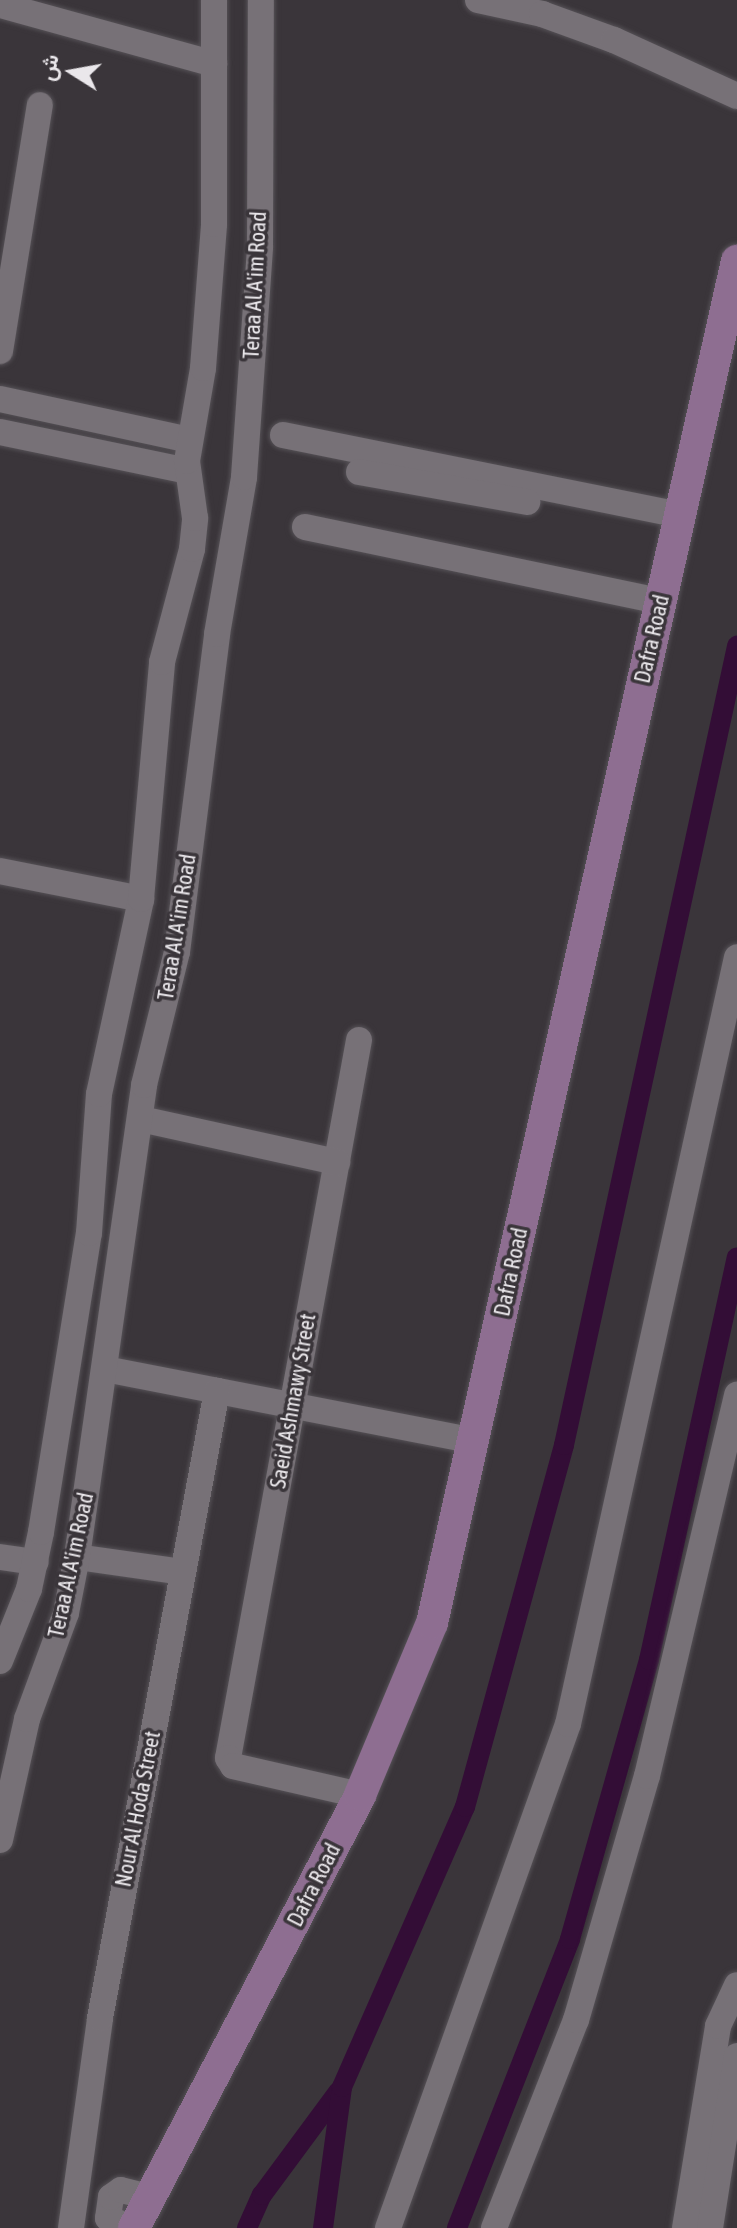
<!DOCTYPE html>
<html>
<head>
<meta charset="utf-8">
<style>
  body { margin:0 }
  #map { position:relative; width:737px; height:2228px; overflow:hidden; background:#3a353a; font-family:"Asap Condensed",Vazirmatn,sans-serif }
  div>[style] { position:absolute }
  .canal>* { height:20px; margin:-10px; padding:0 10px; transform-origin:10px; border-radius:10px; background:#330d36 }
  .roads { filter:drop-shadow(0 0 2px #555156) drop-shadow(0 0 2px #555156) }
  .minor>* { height:26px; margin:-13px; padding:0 13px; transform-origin:13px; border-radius:13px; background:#777177 }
  .major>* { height:32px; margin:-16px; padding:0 16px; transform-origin:16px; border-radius:16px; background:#8e6e91 }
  span { translate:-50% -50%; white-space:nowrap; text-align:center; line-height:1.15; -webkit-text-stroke:7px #3a353a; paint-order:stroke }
  .street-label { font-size:22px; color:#eae7eb }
  .north { position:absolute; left:32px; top:32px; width:80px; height:80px; -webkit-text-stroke:6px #3a353a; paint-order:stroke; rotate:281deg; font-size:22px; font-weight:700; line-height:32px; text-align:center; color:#eae7eb }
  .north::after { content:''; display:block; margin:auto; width:28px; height:36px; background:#eae7eb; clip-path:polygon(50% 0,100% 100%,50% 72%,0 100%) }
</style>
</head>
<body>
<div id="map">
  <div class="canal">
    <div style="left:247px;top:2228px;width:36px;rotate:-66deg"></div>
    <div style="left:262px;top:2195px;width:129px;rotate:-53.5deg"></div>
    <div style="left:323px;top:2228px;width:142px;rotate:-82.3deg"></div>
    <div style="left:342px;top:2087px;width:306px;rotate:-66.3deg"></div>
    <div style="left:465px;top:1807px;width:375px;rotate:-74.7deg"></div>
    <div style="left:564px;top:1445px;width:818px;rotate:-77.78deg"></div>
    <div style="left:457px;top:2228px;width:310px;rotate:-68.6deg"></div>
    <div style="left:570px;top:1939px;width:290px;rotate:-74.2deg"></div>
    <div style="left:649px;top:1660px;width:412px;rotate:-77.7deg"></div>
  </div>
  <div class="roads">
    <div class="minor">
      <div style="left:478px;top:0;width:66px;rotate:12.3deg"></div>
      <div style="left:542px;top:14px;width:77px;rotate:19.9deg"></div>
      <div style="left:614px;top:40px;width:135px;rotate:24.5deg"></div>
      <div style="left:4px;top:6px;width:218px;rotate:15.4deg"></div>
      <div style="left:0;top:351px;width:249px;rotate:-80.8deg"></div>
      <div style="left:0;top:399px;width:194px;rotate:12.2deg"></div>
      <div style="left:0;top:432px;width:192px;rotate:11.7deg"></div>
      <div style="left:283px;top:435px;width:405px;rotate:11.4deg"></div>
      <div style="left:359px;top:472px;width:171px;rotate:10.1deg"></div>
      <div style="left:305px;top:527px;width:363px;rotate:11.8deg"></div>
      <div style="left:0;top:871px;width:144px;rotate:11.2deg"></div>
      <div style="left:359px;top:1040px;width:730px;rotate:100.34deg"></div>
      <div style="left:228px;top:1758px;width:9px;rotate:58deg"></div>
      <div style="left:233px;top:1766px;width:130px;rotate:12.9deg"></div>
      <div style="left:141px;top:1119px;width:201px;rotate:12.4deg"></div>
      <div style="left:105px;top:1369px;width:377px;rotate:11deg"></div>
      <div style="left:0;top:1557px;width:36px;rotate:8deg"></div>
      <div style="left:77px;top:1557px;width:106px;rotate:8.1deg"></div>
      <div style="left:0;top:1661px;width:78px;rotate:-68.1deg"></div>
      <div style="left:29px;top:1589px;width:58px;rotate:-78.1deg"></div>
      <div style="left:41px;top:1532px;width:303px;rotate:-80.9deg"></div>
      <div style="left:89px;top:1233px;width:139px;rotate:-85.9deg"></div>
      <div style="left:99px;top:1094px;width:199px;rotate:-77.8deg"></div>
      <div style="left:141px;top:899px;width:238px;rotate:-84.9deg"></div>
      <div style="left:162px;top:662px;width:117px;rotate:-75.1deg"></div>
      <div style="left:192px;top:549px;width:31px;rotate:-84deg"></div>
      <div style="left:195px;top:518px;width:58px;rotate:-98deg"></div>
      <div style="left:187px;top:461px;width:94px;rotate:-80.2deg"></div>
      <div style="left:203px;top:368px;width:144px;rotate:-85.6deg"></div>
      <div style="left:214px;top:224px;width:224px;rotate:-90deg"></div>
      <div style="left:0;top:1840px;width:124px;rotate:-77.4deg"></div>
      <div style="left:27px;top:1719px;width:113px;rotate:-69.8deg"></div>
      <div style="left:66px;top:1613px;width:57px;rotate:-78.9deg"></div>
      <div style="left:77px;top:1557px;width:477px;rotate:-81.9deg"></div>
      <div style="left:144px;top:1085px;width:137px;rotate:-76.1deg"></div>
      <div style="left:177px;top:952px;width:321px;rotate:-82.8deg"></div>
      <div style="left:217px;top:634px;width:159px;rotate:-80.2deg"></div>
      <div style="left:244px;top:477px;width:231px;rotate:-86deg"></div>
      <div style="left:260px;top:247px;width:247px;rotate:-89.8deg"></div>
      <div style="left:71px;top:2228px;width:212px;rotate:-82.1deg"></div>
      <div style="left:100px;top:2018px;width:638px;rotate:-79.43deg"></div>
      <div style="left:131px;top:2228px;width:25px;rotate:-157deg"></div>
      <div style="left:108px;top:2218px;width:21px;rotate:-82deg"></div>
      <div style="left:111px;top:2197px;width:12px;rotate:-35deg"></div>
      <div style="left:121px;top:2190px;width:32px;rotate:14deg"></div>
      <div style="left:388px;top:2228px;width:535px;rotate:-70.35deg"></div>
      <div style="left:568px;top:1724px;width:785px;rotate:-77.57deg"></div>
      <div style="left:494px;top:2228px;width:224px;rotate:-68.5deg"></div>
      <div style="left:576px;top:2020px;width:254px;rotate:-73.8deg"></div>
      <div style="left:647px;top:1776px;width:392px;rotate:-76.7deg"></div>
      <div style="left:685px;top:2228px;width:205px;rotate:-80.7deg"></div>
      <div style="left:718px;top:2026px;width:45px;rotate:-65.1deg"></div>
      <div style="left:710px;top:2228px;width:174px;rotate:-81.1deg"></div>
    </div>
    <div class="major">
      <div style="left:134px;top:2228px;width:488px;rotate:-62.4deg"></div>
      <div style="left:360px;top:1795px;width:186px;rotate:-67.3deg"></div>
      <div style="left:432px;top:1623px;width:1396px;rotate:-77.38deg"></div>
    </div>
  </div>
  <div class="street-label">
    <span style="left:255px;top:285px;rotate:-87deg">Teraa Al A'im Road</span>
    <span style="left:652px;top:639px;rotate:-77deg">Dafra Road</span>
    <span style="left:177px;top:927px;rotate:-81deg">Teraa Al A'im Road</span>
    <span style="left:511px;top:1272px;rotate:-78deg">Dafra Road</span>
    <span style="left:293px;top:1401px;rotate:-80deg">Saeid Ashmawy Street</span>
    <span style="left:71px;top:1565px;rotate:-78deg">Teraa Al A'im Road</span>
    <span style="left:138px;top:1809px;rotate:-79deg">Nour Al Hoda Street</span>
    <span style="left:314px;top:1885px;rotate:-63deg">Dafra Road</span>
  </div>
  <div class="north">ش</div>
</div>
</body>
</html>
